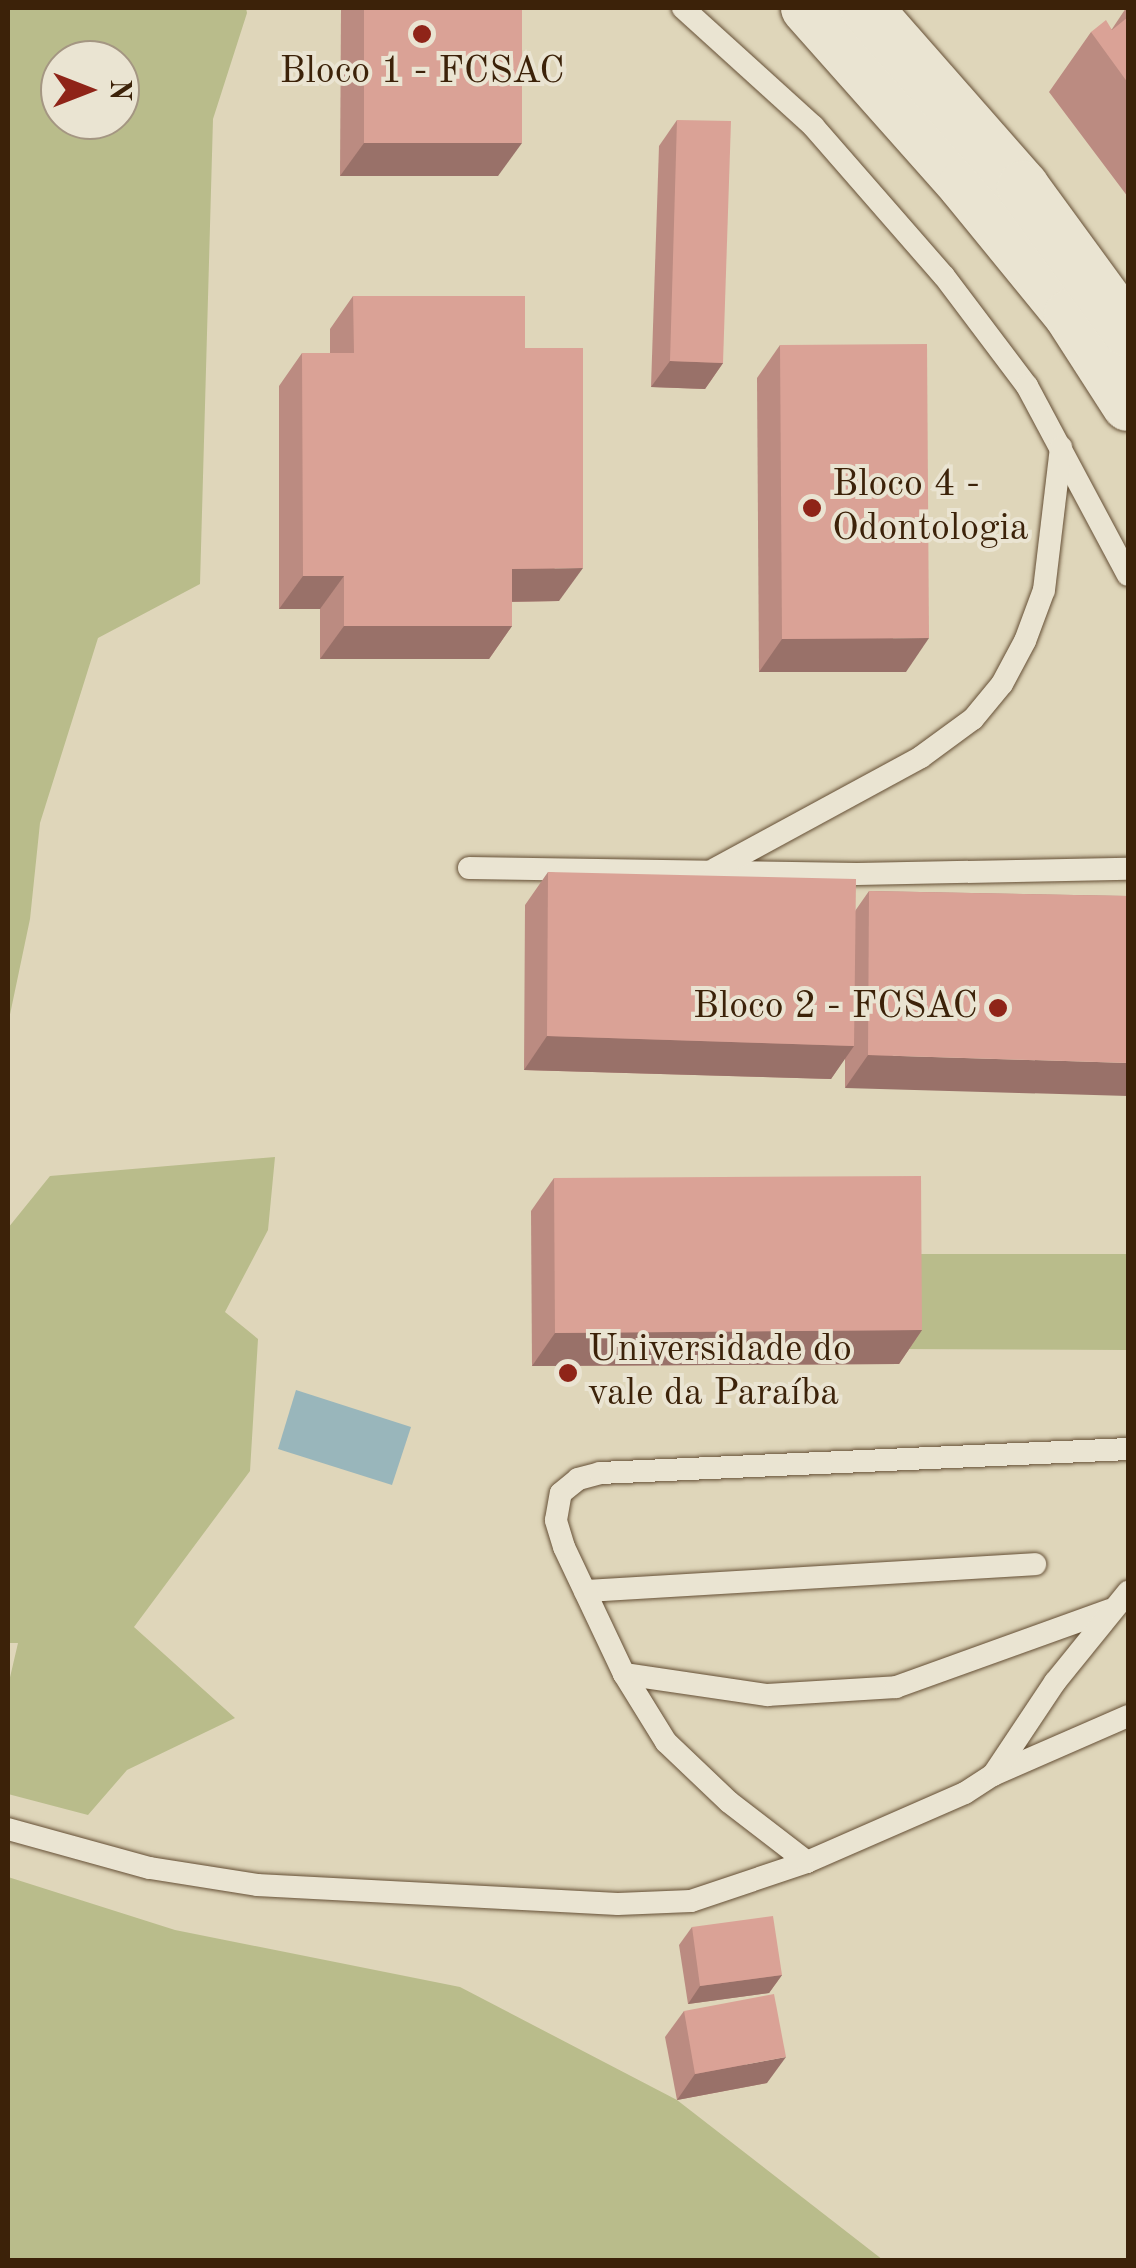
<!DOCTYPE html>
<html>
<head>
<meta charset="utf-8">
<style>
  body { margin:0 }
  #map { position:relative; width:1136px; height:2268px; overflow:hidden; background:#dfd6ba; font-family:"Old Standard TT",serif }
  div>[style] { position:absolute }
  .green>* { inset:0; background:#b9bc8b }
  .water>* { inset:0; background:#99b6bb }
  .roads { filter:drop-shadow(0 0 2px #654f35) drop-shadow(0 0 2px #654f35) }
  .service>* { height:22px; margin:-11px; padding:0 11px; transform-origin:11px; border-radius:11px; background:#eae4d2 }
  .tertiary>* { height:52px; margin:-26px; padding:0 26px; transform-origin:26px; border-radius:26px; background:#eae4d2 }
  .wall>* { inset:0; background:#bb8b81 }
  .shaded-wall>* { inset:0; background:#997169 }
  .building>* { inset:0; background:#daa296 }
  .dots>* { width:28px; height:28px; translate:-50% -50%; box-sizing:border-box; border:5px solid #eae4d2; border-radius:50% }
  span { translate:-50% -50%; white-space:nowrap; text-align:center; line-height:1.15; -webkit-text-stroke:8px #eae4d2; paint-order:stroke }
  .poi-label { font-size:38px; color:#3c2209 }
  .left { translate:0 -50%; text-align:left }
  .right { translate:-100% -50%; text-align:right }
  .frame { position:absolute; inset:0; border:10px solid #3c2209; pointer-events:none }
  .north { position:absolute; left:40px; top:40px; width:100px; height:100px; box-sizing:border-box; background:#eae4d2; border:2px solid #a49682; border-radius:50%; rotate:90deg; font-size:28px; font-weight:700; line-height:40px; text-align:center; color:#3c2209 }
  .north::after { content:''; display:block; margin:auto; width:35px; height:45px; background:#8f2418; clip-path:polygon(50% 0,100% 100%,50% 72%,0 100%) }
</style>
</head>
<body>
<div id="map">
  <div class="green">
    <div style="clip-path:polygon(evenodd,8px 8px,246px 8px,247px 13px,213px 119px,200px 584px,98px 638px,40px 823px,30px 919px,8px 1024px,8px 8px,60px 60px,120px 60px,120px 120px,60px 120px,60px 60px)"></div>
    <div style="clip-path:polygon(275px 1157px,268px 1230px,225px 1312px,258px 1339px,250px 1471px,134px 1627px,235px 1718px,127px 1770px,88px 1815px,8px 1794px,8px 1686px,18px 1643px,8px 1643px,8px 1228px,50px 1176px)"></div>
    <div style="clip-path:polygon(898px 1254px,1128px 1254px,1128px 1350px,898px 1349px)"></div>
    <div style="clip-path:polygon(8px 1877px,175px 1930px,460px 1987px,677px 2100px,883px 2260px,8px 2260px)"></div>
  </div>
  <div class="water">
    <div style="clip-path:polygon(296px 1390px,411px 1427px,392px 1485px,278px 1449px)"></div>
  </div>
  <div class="roads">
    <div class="service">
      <div style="left:683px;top:8px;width:176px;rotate:42.2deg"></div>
      <div style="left:813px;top:126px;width:199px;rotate:48.9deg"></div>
      <div style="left:944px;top:276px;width:138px;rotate:53deg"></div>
      <div style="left:1027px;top:386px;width:214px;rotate:61.9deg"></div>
      <div style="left:469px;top:868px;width:388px;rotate:0.9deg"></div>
      <div style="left:857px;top:874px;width:271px;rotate:-1.1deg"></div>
      <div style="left:715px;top:869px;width:234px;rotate:-28.5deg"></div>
      <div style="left:921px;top:757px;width:64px;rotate:-36.2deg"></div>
      <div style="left:973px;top:719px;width:45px;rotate:-50.4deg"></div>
      <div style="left:1002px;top:684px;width:49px;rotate:-61.9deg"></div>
      <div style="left:1025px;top:641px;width:54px;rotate:-69.6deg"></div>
      <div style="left:1044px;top:590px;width:144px;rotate:-83.2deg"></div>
      <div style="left:585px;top:1591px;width:451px;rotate:-3.4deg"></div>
      <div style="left:624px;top:1674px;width:145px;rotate:8.4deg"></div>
      <div style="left:767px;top:1695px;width:129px;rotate:-3.5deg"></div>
      <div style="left:896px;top:1687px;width:227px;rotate:-19.8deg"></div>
      <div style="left:993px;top:1775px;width:147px;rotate:-23.6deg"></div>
      <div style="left:8px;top:1829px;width:147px;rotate:15.4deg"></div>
      <div style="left:150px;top:1868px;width:108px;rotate:9deg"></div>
      <div style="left:257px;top:1885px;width:361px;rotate:3deg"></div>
      <div style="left:618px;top:1904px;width:73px;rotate:-2.4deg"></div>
      <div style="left:691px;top:1901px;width:122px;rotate:-18.6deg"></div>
      <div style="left:807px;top:1862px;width:172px;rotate:-23.6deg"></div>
      <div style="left:965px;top:1793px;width:33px;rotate:-33deg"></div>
      <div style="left:993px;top:1775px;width:112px;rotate:-56.3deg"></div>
      <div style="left:1055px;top:1682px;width:116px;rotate:-51deg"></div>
      <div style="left:807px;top:1862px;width:98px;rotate:-142.4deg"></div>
      <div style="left:729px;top:1802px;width:87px;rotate:-136.4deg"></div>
      <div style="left:666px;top:1742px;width:80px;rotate:-121.7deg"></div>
      <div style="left:624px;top:1674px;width:140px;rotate:-115.3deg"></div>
      <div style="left:564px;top:1547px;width:28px;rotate:-107deg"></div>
      <div style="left:556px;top:1520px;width:27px;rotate:-80deg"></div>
      <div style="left:561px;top:1493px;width:22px;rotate:-39deg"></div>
      <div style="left:578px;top:1479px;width:23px;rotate:-15deg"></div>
      <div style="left:600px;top:1473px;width:529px;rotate:-2.6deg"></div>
    </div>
    <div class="tertiary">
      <div style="left:807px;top:8px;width:237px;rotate:48.4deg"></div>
      <div style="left:964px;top:185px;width:168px;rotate:50.8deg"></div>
      <div style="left:1070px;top:315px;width:107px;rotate:57.2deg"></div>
      <div style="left:866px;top:8px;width:238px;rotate:48.7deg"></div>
      <div style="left:1023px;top:187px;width:178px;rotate:53.9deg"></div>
    </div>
  </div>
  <div class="wall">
    <div style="clip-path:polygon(341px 8px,522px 8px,498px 176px,340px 176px)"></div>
    <div style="clip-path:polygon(1126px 8px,1128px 8px,1128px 197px,1049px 92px,1091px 32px,1112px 29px)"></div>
    <div style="clip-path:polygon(677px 120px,723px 363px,705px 389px,651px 387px,659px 146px)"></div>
    <div style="clip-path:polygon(353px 296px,525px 348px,559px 601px,512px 602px,512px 626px,489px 659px,320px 659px,320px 609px,279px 609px,279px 386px,302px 353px,330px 353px,330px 329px)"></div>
    <div style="clip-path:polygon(780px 345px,906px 672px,759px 672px,757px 378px)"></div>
    <div style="clip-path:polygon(548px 872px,855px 911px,869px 891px,1128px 896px,845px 1088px,845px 1058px,831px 1079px,524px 1070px,525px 905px)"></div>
    <div style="clip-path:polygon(554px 1178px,922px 1330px,899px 1364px,532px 1366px,531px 1211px)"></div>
    <div style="clip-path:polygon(692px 1927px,782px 1975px,769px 1993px,688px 2004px,679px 1945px)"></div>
    <div style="clip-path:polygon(684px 2011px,767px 2083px,677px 2100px,665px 2037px)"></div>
  </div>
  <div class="shaded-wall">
    <div style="clip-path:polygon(364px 143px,522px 143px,498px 176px,340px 176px)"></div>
    <div style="clip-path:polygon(670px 361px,723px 363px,705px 389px,651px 387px)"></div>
    <div style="clip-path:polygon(583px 568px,559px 601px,489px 602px,512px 569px)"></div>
    <div style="clip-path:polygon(303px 576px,344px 576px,320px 609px,279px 609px)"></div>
    <div style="clip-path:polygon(344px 626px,512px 626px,489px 659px,320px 659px)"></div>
    <div style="clip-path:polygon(929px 638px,906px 672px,759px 672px,782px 639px)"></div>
    <div style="clip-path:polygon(547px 1036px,854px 1046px,831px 1079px,524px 1070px)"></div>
    <div style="clip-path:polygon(868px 1055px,1128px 1063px,1128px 1096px,845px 1088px)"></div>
    <div style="clip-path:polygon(922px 1330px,899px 1364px,532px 1366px,555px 1333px)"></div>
    <div style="clip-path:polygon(782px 1975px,769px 1993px,688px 2004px,700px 1986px)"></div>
    <div style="clip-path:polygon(786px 2057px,767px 2083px,677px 2100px,695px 2074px)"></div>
  </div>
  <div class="building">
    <div style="clip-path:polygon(364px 8px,522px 8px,522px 143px,364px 143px)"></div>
    <div style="clip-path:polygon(1128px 17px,1128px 83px,1091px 32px,1106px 20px,1112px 30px)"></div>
    <div style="clip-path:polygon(677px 120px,731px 121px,723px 363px,670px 361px)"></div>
    <div style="clip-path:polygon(353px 296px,525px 296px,525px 348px,583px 348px,583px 568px,512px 569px,512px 626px,344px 626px,344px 576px,303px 576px,302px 353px,354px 353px)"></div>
    <div style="clip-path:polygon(927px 344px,929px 638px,782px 639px,780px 345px)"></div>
    <div style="clip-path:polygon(548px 872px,856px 879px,854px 1046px,547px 1036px)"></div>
    <div style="clip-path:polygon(869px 891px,1128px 896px,1128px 1063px,868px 1055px)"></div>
    <div style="clip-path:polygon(921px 1176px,922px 1330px,555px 1333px,554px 1178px)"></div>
    <div style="clip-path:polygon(773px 1916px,782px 1975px,700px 1986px,692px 1927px)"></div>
    <div style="clip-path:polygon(774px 1994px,786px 2057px,695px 2074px,684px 2011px)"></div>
  </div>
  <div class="dots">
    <div style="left:422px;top:34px;background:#8f2418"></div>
    <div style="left:812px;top:508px;background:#8f2418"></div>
    <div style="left:998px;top:1008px;background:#8f2418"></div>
    <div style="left:568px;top:1373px;background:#8f2418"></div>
  </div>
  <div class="poi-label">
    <span style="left:422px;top:73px">Bloco 1 - FCSAC</span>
    <span class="left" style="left:832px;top:508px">Bloco 4 -<br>Odontologia</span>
    <span class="right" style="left:978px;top:1008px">Bloco 2 - FCSAC</span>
    <span class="left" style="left:588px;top:1373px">Universidade do<br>vale da Paraíba</span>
  </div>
  <div class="frame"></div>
  <div class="north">N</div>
</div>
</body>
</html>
